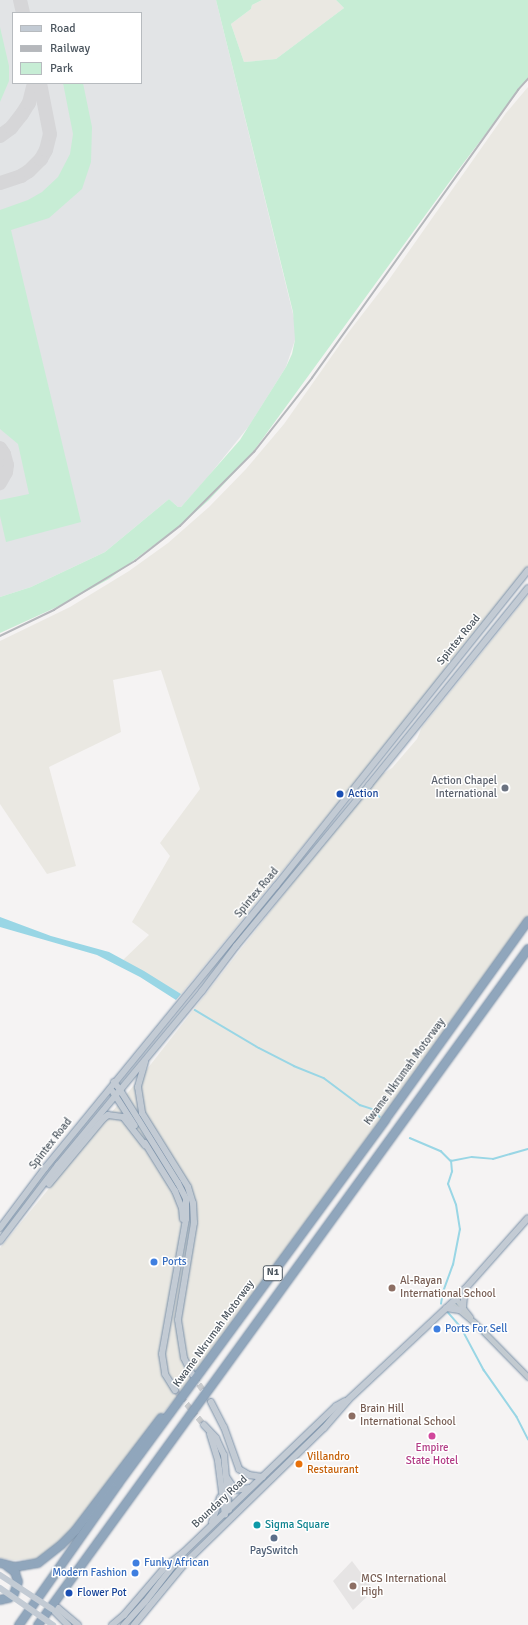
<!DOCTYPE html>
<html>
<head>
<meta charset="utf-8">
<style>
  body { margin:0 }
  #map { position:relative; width:528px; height:1625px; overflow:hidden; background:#f5f3f3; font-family:Signika,sans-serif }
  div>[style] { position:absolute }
  .commercial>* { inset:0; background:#eae8e2 }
  .education>* { inset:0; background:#e6e4e4 }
  .airport>* { inset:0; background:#e2e4e6 }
  .green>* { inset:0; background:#c7edd5 }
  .water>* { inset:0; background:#99d6e5 }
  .stream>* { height:1.5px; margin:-0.75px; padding:0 0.75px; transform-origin:0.75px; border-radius:0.75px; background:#99d6e5 }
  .taxiway>* { height:14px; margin:-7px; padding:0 7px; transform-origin:7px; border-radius:7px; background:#d6d6d8 }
  .secondary-tunnel>* { height:6px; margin-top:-3px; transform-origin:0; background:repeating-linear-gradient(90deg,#cbccce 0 6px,transparent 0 9px) }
  .roads { filter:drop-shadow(0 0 1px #7b91a8) drop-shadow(0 0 1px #7b91a8) }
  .tertiary>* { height:5px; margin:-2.5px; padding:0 2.5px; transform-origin:2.5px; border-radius:2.5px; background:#c2cad0 }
  .secondary>* { height:6px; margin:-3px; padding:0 3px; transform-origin:3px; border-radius:3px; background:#c3cbd4 }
  .motorway>* { height:8px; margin:-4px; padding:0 4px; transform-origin:4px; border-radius:4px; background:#90a6bc }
  .rail>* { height:1.5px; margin:-0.75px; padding:0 0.75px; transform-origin:0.75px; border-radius:0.75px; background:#b6b8bc }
  .secondary-bridge>* { height:6px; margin:-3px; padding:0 3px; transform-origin:3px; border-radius:3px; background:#c3cbd4 }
  .dots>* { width:11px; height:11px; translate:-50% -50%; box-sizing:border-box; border:2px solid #fff; border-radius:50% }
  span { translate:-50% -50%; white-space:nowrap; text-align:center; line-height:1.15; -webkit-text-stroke:3px #fff; paint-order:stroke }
  .shield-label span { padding:1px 3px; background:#fff; border:1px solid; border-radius:3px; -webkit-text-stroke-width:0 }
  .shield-label { font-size:10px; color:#4c565f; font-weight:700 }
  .street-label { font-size:11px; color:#4c565f }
  .worship-label { font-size:11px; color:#5b616d }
  .right { translate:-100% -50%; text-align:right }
  .transit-label { font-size:11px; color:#164399 }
  .left { translate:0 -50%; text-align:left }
  .shop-label { font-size:11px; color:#366cbe }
  .education-label { font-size:11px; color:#785e54 }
  .hotel-label { font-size:11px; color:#b23c85 }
  .food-label { font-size:11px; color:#c56008 }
  .culture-label { font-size:11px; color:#0d838f }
  .service-label { font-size:11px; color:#4e5e75 }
  .legend { position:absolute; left:12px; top:12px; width:130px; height:72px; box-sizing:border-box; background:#fff; border:1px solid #b7bbbf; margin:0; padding:5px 7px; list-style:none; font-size:12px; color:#4c565f }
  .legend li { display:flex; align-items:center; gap:8px; height:20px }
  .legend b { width:20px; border:1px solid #b7bbbf }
</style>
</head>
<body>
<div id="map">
  <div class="commercial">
    <div style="clip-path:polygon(262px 0,336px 0,344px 8px,276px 59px,244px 62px,231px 24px,251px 9px,252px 5px)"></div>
    <div style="clip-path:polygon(528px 87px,528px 566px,339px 802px,181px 994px,123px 960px,149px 935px,132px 922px,170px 856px,160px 843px,200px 789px,161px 670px,113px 680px,121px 732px,49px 767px,76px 866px,47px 874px,0 804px,0 641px,70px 607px,129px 571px,168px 543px,209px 507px,246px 469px,284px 424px,348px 333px,388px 281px,506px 113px)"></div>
    <div style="clip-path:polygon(528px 595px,528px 916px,190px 1383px,149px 1428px,74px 1529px,52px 1552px,36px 1559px,13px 1560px,0 1558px,0 1248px,144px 1073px,291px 885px,381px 775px,392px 768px,417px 739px,422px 727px)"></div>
  </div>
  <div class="education">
    <div style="clip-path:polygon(352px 1561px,374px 1590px,353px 1610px,333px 1581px)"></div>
  </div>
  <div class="airport">
    <div style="clip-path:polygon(evenodd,0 0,216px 0,296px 326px,295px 340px,286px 367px,249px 426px,207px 478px,181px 507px,178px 507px,169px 499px,105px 552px,31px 587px,0 597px,0 0,13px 13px,141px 13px,141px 83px,13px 83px,13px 13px)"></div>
  </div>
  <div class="green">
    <div style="clip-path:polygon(216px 0,262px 0,252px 5px,251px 9px,231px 24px,244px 62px,276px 59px,344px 8px,336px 0,528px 0,528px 78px,456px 173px,250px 456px,209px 500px,182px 524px,109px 579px,59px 606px,0 633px,0 597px,31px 587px,105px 552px,169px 499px,178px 507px,181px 507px,240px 440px,286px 367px,292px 354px,295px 340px,293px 312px)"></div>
    <div style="clip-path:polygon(0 27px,9px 66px,9px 81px,0 102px)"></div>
    <div style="clip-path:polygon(63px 83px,83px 83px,92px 127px,91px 162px,82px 189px,49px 218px,11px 230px,81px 522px,6px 542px,0 516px,0 500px,29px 494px,18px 444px,0 429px,0 210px,28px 200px,42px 192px,58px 177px,70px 154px,73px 134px)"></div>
  </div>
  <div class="water">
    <div style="clip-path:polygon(0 917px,51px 936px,109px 952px,144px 971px,181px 994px,176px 1000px,140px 977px,97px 955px,0 927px)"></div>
  </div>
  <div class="stream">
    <div style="left:195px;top:1010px;width:74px;rotate:30.7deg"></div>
    <div style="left:259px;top:1048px;width:39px;rotate:27deg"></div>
    <div style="left:294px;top:1066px;width:32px;rotate:22deg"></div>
    <div style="left:324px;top:1078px;width:45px;rotate:36.9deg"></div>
    <div style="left:360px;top:1105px;width:13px;rotate:18deg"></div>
    <div style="left:372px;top:1109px;width:11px;rotate:45deg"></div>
    <div style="left:410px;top:1138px;width:34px;rotate:23deg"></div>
    <div style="left:441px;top:1151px;width:14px;rotate:45deg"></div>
    <div style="left:451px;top:1161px;width:21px;rotate:-11deg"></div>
    <div style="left:472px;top:1157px;width:21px;rotate:5deg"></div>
    <div style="left:493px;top:1159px;width:36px;rotate:-16deg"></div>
    <div style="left:441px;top:1304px;width:12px;rotate:-81deg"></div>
    <div style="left:443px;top:1292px;width:29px;rotate:-70deg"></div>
    <div style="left:453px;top:1265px;width:36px;rotate:-79deg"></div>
    <div style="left:460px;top:1230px;width:25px;rotate:-99deg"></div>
    <div style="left:456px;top:1205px;width:22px;rotate:-111deg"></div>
    <div style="left:448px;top:1184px;width:13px;rotate:-72deg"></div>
    <div style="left:452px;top:1172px;width:11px;rotate:-95deg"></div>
    <div style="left:447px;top:1311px;width:21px;rotate:49deg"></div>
    <div style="left:461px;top:1327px;width:49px;rotate:61.9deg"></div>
    <div style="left:484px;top:1370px;width:57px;rotate:54.9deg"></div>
    <div style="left:517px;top:1417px;width:25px;rotate:63deg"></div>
  </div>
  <div class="taxiway">
    <div style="left:20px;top:0;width:13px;rotate:77deg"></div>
    <div style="left:0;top:136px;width:14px;rotate:-36deg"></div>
    <div style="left:11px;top:128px;width:18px;rotate:-52deg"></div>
    <div style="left:22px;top:114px;width:13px;rotate:-58deg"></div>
    <div style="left:29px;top:103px;width:21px;rotate:-76deg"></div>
    <div style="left:0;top:183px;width:22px;rotate:-18deg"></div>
    <div style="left:21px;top:176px;width:9px;rotate:-32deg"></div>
    <div style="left:29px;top:171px;width:17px;rotate:-45deg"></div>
    <div style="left:41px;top:159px;width:10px;rotate:-61deg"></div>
    <div style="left:46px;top:150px;width:16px;rotate:-76deg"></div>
    <div style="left:50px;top:134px;width:52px;rotate:-101.1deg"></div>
    <div style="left:0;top:448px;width:7px;rotate:56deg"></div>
    <div style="left:4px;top:454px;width:11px;rotate:75deg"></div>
    <div style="left:7px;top:465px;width:7px;rotate:98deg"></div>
    <div style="left:6px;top:472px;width:13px;rotate:119deg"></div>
  </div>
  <div class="secondary-tunnel">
    <div style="left:194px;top:1377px;width:30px;rotate:56deg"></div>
    <div style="left:175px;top:1390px;width:45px;rotate:50.4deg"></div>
  </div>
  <div class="roads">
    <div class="tertiary">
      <div style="left:456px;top:1299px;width:23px;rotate:52deg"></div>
      <div style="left:451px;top:1303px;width:30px;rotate:40deg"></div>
      <div style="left:474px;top:1322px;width:77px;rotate:45.5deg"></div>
    </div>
    <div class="secondary">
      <div style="left:145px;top:1062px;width:26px;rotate:106deg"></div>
      <div style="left:138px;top:1087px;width:26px;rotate:81deg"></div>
      <div style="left:142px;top:1113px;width:87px;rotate:58.1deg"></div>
      <div style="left:188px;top:1187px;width:17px;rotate:73deg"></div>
      <div style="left:193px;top:1203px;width:20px;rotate:87deg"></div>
      <div style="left:194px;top:1223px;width:98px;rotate:99.4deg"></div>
      <div style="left:178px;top:1320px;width:38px;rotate:81deg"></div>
      <div style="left:184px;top:1358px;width:18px;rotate:63deg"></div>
      <div style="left:114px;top:1082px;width:10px;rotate:53deg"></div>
      <div style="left:120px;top:1090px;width:110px;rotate:58.1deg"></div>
      <div style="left:178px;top:1183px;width:18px;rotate:63deg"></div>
      <div style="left:186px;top:1199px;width:20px;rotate:90deg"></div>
      <div style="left:186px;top:1219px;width:137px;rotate:100.1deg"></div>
      <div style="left:162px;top:1354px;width:20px;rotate:81deg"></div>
      <div style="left:165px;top:1374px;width:19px;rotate:58deg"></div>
      <div style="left:113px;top:1092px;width:40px;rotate:57.1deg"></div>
      <div style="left:145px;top:1143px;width:57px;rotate:58deg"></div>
      <div style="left:175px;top:1191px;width:18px;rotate:68deg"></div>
      <div style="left:182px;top:1208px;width:11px;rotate:85deg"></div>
      <div style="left:49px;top:1184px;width:86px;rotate:-50.2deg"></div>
      <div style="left:104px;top:1118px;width:5px;rotate:-37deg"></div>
      <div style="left:108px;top:1115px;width:15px;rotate:8deg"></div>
      <div style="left:123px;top:1117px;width:36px;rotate:52deg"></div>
      <div style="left:0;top:1228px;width:75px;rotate:-53.1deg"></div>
      <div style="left:45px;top:1168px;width:365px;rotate:-50.7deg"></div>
      <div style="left:276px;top:886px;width:404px;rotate:-51.4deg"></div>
      <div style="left:0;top:1241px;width:96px;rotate:-52.7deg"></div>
      <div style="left:58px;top:1165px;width:226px;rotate:-50.4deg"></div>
      <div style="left:202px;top:991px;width:56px;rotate:-52.9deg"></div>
      <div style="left:236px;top:946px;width:209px;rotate:-50.4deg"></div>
      <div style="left:369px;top:785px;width:253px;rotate:-51.1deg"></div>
      <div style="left:463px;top:1307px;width:18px;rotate:-84deg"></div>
      <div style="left:446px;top:1308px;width:13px;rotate:9deg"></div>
      <div style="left:211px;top:1402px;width:28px;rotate:63deg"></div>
      <div style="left:224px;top:1427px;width:45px;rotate:70.3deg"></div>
      <div style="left:239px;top:1469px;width:12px;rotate:31deg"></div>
      <div style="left:249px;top:1475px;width:14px;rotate:8deg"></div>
      <div style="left:204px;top:1425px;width:18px;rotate:47deg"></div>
      <div style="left:216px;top:1438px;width:19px;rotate:65deg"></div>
      <div style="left:224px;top:1455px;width:55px;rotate:84.8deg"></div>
      <div style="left:210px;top:1434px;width:28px;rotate:73deg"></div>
      <div style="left:218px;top:1461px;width:54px;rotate:82.6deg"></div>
      <div style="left:227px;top:1478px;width:14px;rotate:56deg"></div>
      <div style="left:235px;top:1490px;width:14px;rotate:-8deg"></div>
      <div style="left:212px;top:1522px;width:26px;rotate:-72deg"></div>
      <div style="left:52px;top:1609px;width:6px;rotate:-9deg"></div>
      <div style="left:58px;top:1608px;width:26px;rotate:40deg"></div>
      <div style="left:52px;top:1609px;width:23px;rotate:45deg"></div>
      <div style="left:112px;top:1625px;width:16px;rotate:-40deg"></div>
      <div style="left:124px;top:1615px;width:65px;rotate:-49.4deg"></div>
      <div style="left:166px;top:1566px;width:23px;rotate:-38deg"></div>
      <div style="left:184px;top:1552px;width:211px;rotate:-43.8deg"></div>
      <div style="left:336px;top:1406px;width:10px;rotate:-29deg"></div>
      <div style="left:124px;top:1625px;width:31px;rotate:-48deg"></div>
      <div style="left:145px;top:1602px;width:57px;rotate:-52.1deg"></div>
      <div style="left:134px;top:1625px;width:82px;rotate:-50.5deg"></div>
      <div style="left:186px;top:1562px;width:192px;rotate:-44.2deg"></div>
      <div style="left:324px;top:1428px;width:37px;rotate:-49deg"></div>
      <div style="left:348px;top:1400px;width:148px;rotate:-43.1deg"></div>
      <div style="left:456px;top:1299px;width:108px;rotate:-48.4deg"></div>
    </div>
    <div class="motorway">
      <div style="left:0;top:1563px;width:16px;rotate:15deg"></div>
      <div style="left:15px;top:1567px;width:23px;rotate:-10deg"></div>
      <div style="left:38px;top:1563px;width:29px;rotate:-38deg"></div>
      <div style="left:61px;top:1545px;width:20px;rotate:-45deg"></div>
      <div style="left:75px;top:1531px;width:142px;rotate:-52.7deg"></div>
      <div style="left:0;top:1600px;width:9px;rotate:-13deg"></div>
      <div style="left:9px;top:1598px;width:6px;rotate:-39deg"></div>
      <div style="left:14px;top:1594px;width:13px;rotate:-72deg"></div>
      <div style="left:18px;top:1582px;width:10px;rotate:-107deg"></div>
      <div style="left:15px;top:1572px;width:10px;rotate:-143deg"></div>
      <div style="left:19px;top:1625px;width:172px;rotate:-54.9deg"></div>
      <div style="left:118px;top:1484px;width:451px;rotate:-53.7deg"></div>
      <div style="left:385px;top:1120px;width:245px;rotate:-54.3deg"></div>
      <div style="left:38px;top:1625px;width:835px;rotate:-54.06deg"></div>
    </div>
  </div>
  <div class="rail">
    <div style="left:0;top:636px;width:60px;rotate:-25.7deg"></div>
    <div style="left:54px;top:610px;width:95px;rotate:-31.2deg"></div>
    <div style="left:135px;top:561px;width:57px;rotate:-37.9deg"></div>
    <div style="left:180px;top:526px;width:105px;rotate:-45deg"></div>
    <div style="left:254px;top:452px;width:94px;rotate:-51.9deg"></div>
    <div style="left:312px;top:378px;width:354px;rotate:-54.4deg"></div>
    <div style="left:518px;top:90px;width:15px;rotate:-48deg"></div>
  </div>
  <div class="secondary-bridge">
    <div style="left:0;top:1575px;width:62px;rotate:33.2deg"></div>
    <div style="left:0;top:1588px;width:65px;rotate:34.9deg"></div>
  </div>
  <div class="dots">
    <div style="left:505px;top:788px;background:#6b7280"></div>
    <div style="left:340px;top:794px;background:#1a4fb4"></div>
    <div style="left:154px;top:1262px;background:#3f7fe0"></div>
    <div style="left:392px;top:1288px;background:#8d6e63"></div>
    <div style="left:437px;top:1329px;background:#3f7fe0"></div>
    <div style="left:352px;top:1416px;background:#8d6e63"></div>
    <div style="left:432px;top:1436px;background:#d1479c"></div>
    <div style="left:299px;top:1464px;background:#e8710a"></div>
    <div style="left:257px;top:1525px;background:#0f9aa8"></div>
    <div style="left:274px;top:1538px;background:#5c6f8a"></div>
    <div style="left:136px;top:1563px;background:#3f7fe0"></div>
    <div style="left:135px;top:1573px;background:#3f7fe0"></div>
    <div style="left:353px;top:1586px;background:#8d6e63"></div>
    <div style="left:69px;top:1593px;background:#1a4fb4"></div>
  </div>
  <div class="shield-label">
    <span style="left:273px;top:1273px">N1</span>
  </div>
  <div class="street-label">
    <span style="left:459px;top:640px;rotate:-51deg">Spintex Road</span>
    <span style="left:257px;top:893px;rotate:-50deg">Spintex Road</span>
    <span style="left:405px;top:1072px;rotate:-54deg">Kwame Nkrumah Motorway</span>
    <span style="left:51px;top:1144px;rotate:-52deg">Spintex Road</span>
    <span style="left:214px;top:1334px;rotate:-54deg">Kwame Nkrumah Motorway</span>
    <span style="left:220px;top:1502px;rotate:-43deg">Boundary Road</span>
  </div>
  <div class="worship-label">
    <span class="right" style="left:497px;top:788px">Action Chapel<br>International</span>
  </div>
  <div class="transit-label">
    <span class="left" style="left:348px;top:794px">Action</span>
    <span class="left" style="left:77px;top:1593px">Flower Pot</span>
  </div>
  <div class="shop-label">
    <span class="left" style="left:162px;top:1262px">Ports</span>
    <span class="left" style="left:445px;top:1329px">Ports For Sell</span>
    <span class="left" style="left:144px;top:1563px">Funky African</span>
    <span class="right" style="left:127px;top:1573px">Modern Fashion</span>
  </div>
  <div class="education-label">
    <span class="left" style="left:400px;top:1288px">Al-Rayan<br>International School</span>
    <span class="left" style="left:360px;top:1416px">Brain Hill<br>International School</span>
    <span class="left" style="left:361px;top:1586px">MCS International<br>High</span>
  </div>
  <div class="hotel-label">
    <span style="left:432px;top:1455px">Empire<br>State Hotel</span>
  </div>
  <div class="food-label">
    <span class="left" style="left:307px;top:1464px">Villandro<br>Restaurant</span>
  </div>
  <div class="culture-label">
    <span class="left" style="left:265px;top:1525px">Sigma Square</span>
  </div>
  <div class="service-label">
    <span style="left:274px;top:1551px">PaySwitch</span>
  </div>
  <ul class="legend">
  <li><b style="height:5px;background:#c3cbd4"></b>Road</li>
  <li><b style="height:5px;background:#b6b8bc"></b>Railway</li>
  <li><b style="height:11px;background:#c7edd5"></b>Park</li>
  </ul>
</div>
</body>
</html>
